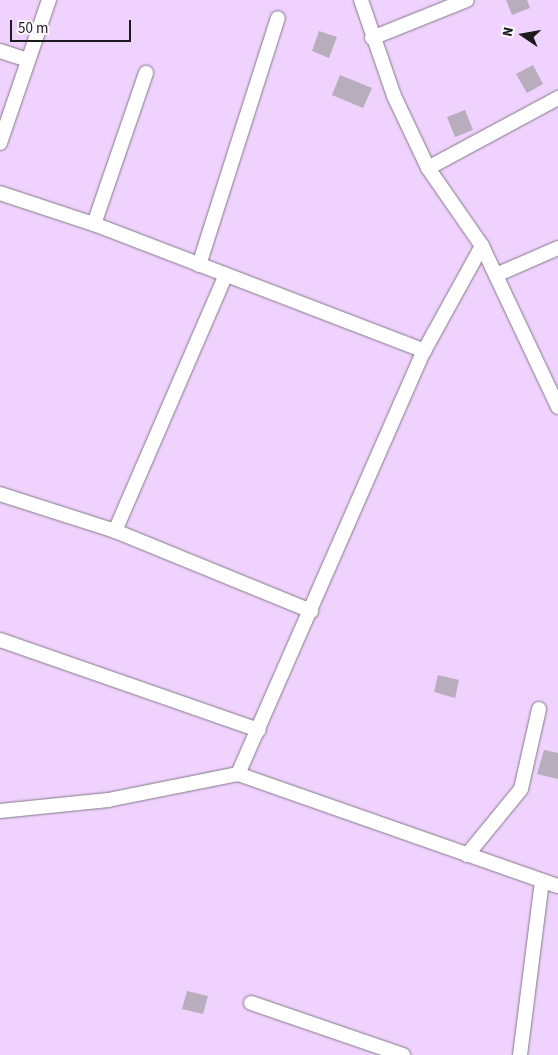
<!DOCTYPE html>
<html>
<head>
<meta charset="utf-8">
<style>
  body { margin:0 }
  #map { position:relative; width:558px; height:1055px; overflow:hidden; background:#f2e8f7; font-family:"Source Sans 3",sans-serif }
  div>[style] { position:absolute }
  .green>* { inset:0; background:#efd2fd }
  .building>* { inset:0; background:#b7adbc }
  .roads { filter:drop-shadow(0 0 1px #827986) drop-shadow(0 0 1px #827986) }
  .street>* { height:14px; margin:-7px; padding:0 7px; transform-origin:7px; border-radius:7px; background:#fff }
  span { translate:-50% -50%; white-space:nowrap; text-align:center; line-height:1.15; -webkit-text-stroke:4px #fcf8fe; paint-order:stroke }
  .north { position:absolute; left:498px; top:10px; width:50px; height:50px; -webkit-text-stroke:4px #fcf8fe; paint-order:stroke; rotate:282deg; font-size:14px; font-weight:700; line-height:20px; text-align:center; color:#1d1a1f }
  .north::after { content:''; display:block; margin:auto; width:18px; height:22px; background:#1d1a1f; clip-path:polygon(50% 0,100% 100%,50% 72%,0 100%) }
  .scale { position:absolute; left:10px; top:20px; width:121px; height:22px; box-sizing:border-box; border:2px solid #1d1a1f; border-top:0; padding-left:6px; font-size:15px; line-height:18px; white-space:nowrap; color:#1d1a1f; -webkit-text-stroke:4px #fcf8fe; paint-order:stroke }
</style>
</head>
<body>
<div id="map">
  <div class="green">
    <div style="clip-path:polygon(0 0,558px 0,558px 1055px,0 1055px)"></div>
  </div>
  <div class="building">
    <div style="clip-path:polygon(506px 0,527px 0,530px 8px,512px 15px)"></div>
    <div style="clip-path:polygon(319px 31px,337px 37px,329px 58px,312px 51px)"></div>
    <div style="clip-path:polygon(533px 65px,543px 84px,527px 93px,516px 74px)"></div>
    <div style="clip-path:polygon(340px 75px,372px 88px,363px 108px,332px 95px)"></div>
    <div style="clip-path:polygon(465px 110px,473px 130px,455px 137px,447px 117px)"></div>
    <div style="clip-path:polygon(438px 675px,459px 680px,455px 698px,434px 692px)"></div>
    <div style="clip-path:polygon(544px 750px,558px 753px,558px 779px,537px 774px)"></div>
    <div style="clip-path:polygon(187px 991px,208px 996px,203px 1014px,182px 1009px)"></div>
  </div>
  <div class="roads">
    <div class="street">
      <div style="left:361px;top:0;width:102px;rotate:71deg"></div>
      <div style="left:394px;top:96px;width:80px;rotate:64.7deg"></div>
      <div style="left:428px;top:168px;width:95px;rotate:55.3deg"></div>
      <div style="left:482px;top:246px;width:178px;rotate:64.7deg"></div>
      <div style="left:372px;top:38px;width:102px;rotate:-21.8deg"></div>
      <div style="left:0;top:51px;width:28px;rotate:18deg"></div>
      <div style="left:0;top:143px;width:151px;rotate:-71.1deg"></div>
      <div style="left:428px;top:168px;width:148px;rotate:-28.3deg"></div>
      <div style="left:0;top:193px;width:99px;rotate:18.3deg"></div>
      <div style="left:94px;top:224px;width:354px;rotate:21deg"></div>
      <div style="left:94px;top:224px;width:160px;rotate:-71deg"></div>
      <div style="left:199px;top:265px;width:259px;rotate:-72.3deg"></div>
      <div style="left:496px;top:275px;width:68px;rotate:-23.5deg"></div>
      <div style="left:0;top:494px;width:121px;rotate:17.8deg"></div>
      <div style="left:115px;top:531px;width:212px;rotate:22.2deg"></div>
      <div style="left:115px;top:531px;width:279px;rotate:-66.6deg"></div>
      <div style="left:0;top:640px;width:274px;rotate:19.2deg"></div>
      <div style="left:238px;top:774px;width:339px;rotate:19.3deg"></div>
      <div style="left:0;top:811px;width:109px;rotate:-5.8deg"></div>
      <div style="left:108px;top:800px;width:133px;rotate:-11.3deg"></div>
      <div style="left:238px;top:774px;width:462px;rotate:-66.3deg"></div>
      <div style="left:424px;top:351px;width:120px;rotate:-61.1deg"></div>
      <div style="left:467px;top:855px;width:85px;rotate:-50.7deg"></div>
      <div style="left:521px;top:789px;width:82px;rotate:-77.3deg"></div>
      <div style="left:251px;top:1003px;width:161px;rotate:18.9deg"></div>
      <div style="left:520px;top:1055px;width:175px;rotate:-82.8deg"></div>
    </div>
  </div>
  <div class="north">N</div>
  <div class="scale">50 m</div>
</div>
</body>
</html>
